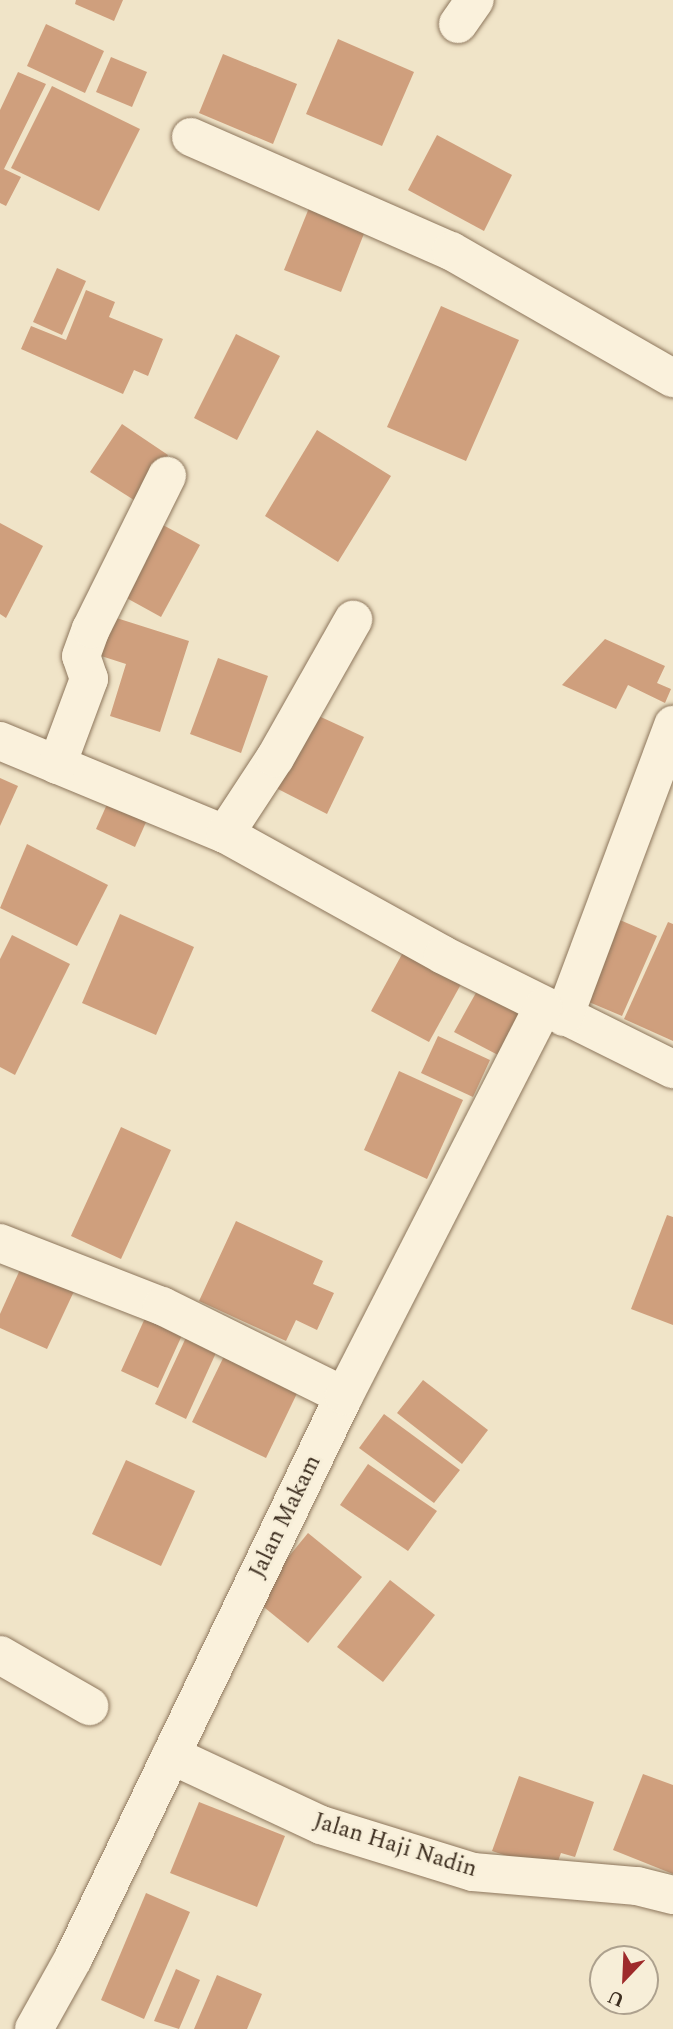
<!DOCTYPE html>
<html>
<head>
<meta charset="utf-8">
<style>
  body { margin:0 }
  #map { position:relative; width:673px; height:2029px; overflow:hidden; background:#f0e4c8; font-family:Spectral,serif }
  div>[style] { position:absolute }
  .building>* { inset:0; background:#cf9f7d }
  .roads { filter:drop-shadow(0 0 2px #8d765c) drop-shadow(0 0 2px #8d765c) }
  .street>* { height:38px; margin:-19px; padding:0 19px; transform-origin:19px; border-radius:19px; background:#faf1dc }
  span { translate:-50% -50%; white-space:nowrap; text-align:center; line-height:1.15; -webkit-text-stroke:5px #f7eed8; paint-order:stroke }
  .street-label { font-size:23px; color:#3d2e20 }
  .north { position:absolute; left:589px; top:1945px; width:70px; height:70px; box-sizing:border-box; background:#f7eed8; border:2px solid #ada18e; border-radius:50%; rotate:203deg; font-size:19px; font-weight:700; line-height:28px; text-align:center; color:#3d2e20 }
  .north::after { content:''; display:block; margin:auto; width:24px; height:32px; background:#9e2a2b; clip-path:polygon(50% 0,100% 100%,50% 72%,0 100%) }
</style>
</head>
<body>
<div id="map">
  <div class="building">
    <div style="clip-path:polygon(76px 0,123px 0,114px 21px,75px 4px)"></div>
    <div style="clip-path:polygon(46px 24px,104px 51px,85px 93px,27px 66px)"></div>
    <div style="clip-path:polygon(338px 39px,414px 72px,382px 146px,306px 114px)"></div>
    <div style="clip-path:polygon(223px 54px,297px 84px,273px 144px,199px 113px)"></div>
    <div style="clip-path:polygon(111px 57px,147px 72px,132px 107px,96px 92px)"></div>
    <div style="clip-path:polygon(18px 72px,46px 84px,4px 169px,21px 177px,6px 206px,0 203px,0 110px)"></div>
    <div style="clip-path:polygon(52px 86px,140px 129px,99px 211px,11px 168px)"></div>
    <div style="clip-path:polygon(437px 135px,512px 175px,484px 231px,408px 190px)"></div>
    <div style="clip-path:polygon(311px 203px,367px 226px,341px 292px,284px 270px)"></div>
    <div style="clip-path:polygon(57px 268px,86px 281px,62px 335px,33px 322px)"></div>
    <div style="clip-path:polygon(86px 290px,115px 302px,109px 317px,163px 339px,148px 376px,134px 370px,123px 394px,21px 349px,31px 326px,66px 340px)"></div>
    <div style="clip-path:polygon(441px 306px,519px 340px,466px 461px,387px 427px)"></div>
    <div style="clip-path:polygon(236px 334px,280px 356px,237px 440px,194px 418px)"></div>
    <div style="clip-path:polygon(122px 424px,168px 455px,137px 502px,90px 472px)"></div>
    <div style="clip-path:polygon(317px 430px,391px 476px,338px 562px,265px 516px)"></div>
    <div style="clip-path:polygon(150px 518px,200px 545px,161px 617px,112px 590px)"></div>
    <div style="clip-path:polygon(0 523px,43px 546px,6px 618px,0 614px)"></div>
    <div style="clip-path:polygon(107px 615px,189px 641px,160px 732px,110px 716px,126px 664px,95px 654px)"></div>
    <div style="clip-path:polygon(605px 639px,665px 666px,657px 683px,671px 689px,665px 703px,628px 685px,616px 709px,562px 685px)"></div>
    <div style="clip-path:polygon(218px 658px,268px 676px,241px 753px,190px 734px)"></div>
    <div style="clip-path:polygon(308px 711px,364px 737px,327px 814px,272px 786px)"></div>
    <div style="clip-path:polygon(0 778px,18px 786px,0 826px)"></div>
    <div style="clip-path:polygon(108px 802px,147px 820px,135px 847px,96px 829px)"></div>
    <div style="clip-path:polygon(27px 844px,108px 885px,77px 946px,0 908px)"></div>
    <div style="clip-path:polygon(120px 914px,194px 947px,156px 1035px,82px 1003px)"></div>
    <div style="clip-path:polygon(613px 917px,657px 936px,622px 1016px,577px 997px)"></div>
    <div style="clip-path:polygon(668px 922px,673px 924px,673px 1041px,624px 1019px)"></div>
    <div style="clip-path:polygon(12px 935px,70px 964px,15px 1075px,0 1067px,0 959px)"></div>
    <div style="clip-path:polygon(407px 945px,465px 977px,429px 1042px,371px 1011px)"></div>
    <div style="clip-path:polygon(477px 991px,521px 1014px,498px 1055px,454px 1032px)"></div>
    <div style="clip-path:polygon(438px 1036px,490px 1060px,473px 1097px,421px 1073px)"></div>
    <div style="clip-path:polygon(399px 1071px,463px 1100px,427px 1179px,364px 1150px)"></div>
    <div style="clip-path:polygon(121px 1127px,171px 1150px,121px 1259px,71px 1236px)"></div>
    <div style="clip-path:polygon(667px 1215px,673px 1217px,673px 1325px,631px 1309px)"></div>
    <div style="clip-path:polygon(236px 1221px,323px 1261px,313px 1284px,334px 1293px,317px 1330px,296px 1320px,286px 1341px,199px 1301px)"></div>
    <div style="clip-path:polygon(23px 1263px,76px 1287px,47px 1349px,0 1328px,0 1314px)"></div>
    <div style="clip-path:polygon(151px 1305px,188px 1322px,158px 1388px,121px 1371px)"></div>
    <div style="clip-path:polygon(190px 1329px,220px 1344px,186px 1419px,155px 1404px)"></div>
    <div style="clip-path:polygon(228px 1348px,302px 1383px,266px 1458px,192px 1422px)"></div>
    <div style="clip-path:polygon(423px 1380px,488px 1430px,462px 1464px,397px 1413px)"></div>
    <div style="clip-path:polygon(384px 1414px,460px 1470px,434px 1503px,359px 1448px)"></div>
    <div style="clip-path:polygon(126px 1460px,195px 1491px,161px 1566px,92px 1534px)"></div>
    <div style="clip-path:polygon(368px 1464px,437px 1511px,408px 1551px,340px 1505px)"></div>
    <div style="clip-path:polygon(308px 1533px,362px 1577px,308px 1643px,254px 1599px)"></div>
    <div style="clip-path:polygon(390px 1580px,435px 1615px,383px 1682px,337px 1647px)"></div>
    <div style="clip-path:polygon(643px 1774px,673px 1785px,673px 1874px,613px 1850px)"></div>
    <div style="clip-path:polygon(519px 1776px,594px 1802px,575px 1857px,561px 1853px,554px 1872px,492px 1851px)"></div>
    <div style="clip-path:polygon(199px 1802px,285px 1836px,257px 1907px,170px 1873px)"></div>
    <div style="clip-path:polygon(146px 1893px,190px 1912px,144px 2019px,101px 2000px)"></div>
    <div style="clip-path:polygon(176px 1969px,200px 1980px,179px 2029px,154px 2021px)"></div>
    <div style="clip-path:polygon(217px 1975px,262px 1994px,247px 2029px,194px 2029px)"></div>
  </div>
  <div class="roads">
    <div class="street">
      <div style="left:458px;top:24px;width:29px;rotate:-55deg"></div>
      <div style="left:191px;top:137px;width:284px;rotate:23.7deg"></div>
      <div style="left:451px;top:251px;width:256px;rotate:29.8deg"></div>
      <div style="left:0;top:741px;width:243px;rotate:22.5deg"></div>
      <div style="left:225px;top:834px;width:249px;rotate:29deg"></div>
      <div style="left:443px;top:955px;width:257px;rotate:26.4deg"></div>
      <div style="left:57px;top:765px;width:92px;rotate:-69.6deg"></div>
      <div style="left:89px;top:679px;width:24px;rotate:-109deg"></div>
      <div style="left:81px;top:656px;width:29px;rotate:-70deg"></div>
      <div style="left:91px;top:629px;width:171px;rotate:-63.6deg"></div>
      <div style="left:225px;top:834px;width:91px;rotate:-56.7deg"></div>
      <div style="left:275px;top:758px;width:159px;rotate:-60.5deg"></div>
      <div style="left:564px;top:1017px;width:312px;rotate:-69.5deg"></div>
      <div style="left:0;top:1243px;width:174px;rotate:21.3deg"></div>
      <div style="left:162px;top:1306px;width:203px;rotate:26.3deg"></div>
      <div style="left:0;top:1655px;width:103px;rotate:29.8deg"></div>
      <div style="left:171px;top:1755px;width:166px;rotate:25deg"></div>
      <div style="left:321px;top:1825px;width:159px;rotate:17.2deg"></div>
      <div style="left:473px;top:1872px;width:165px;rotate:4.9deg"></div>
      <div style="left:637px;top:1886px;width:37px;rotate:14deg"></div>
      <div style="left:34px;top:2029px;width:80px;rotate:-60.9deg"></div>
      <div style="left:73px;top:1959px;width:625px;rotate:-64.3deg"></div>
      <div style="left:344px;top:1396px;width:437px;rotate:-62.9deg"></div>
    </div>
  </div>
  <div class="street-label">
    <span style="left:286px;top:1517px;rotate:-64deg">Jalan Makam</span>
    <span style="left:395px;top:1846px;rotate:17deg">Jalan Haji Nadin</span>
  </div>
  <div class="north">U</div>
</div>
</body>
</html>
